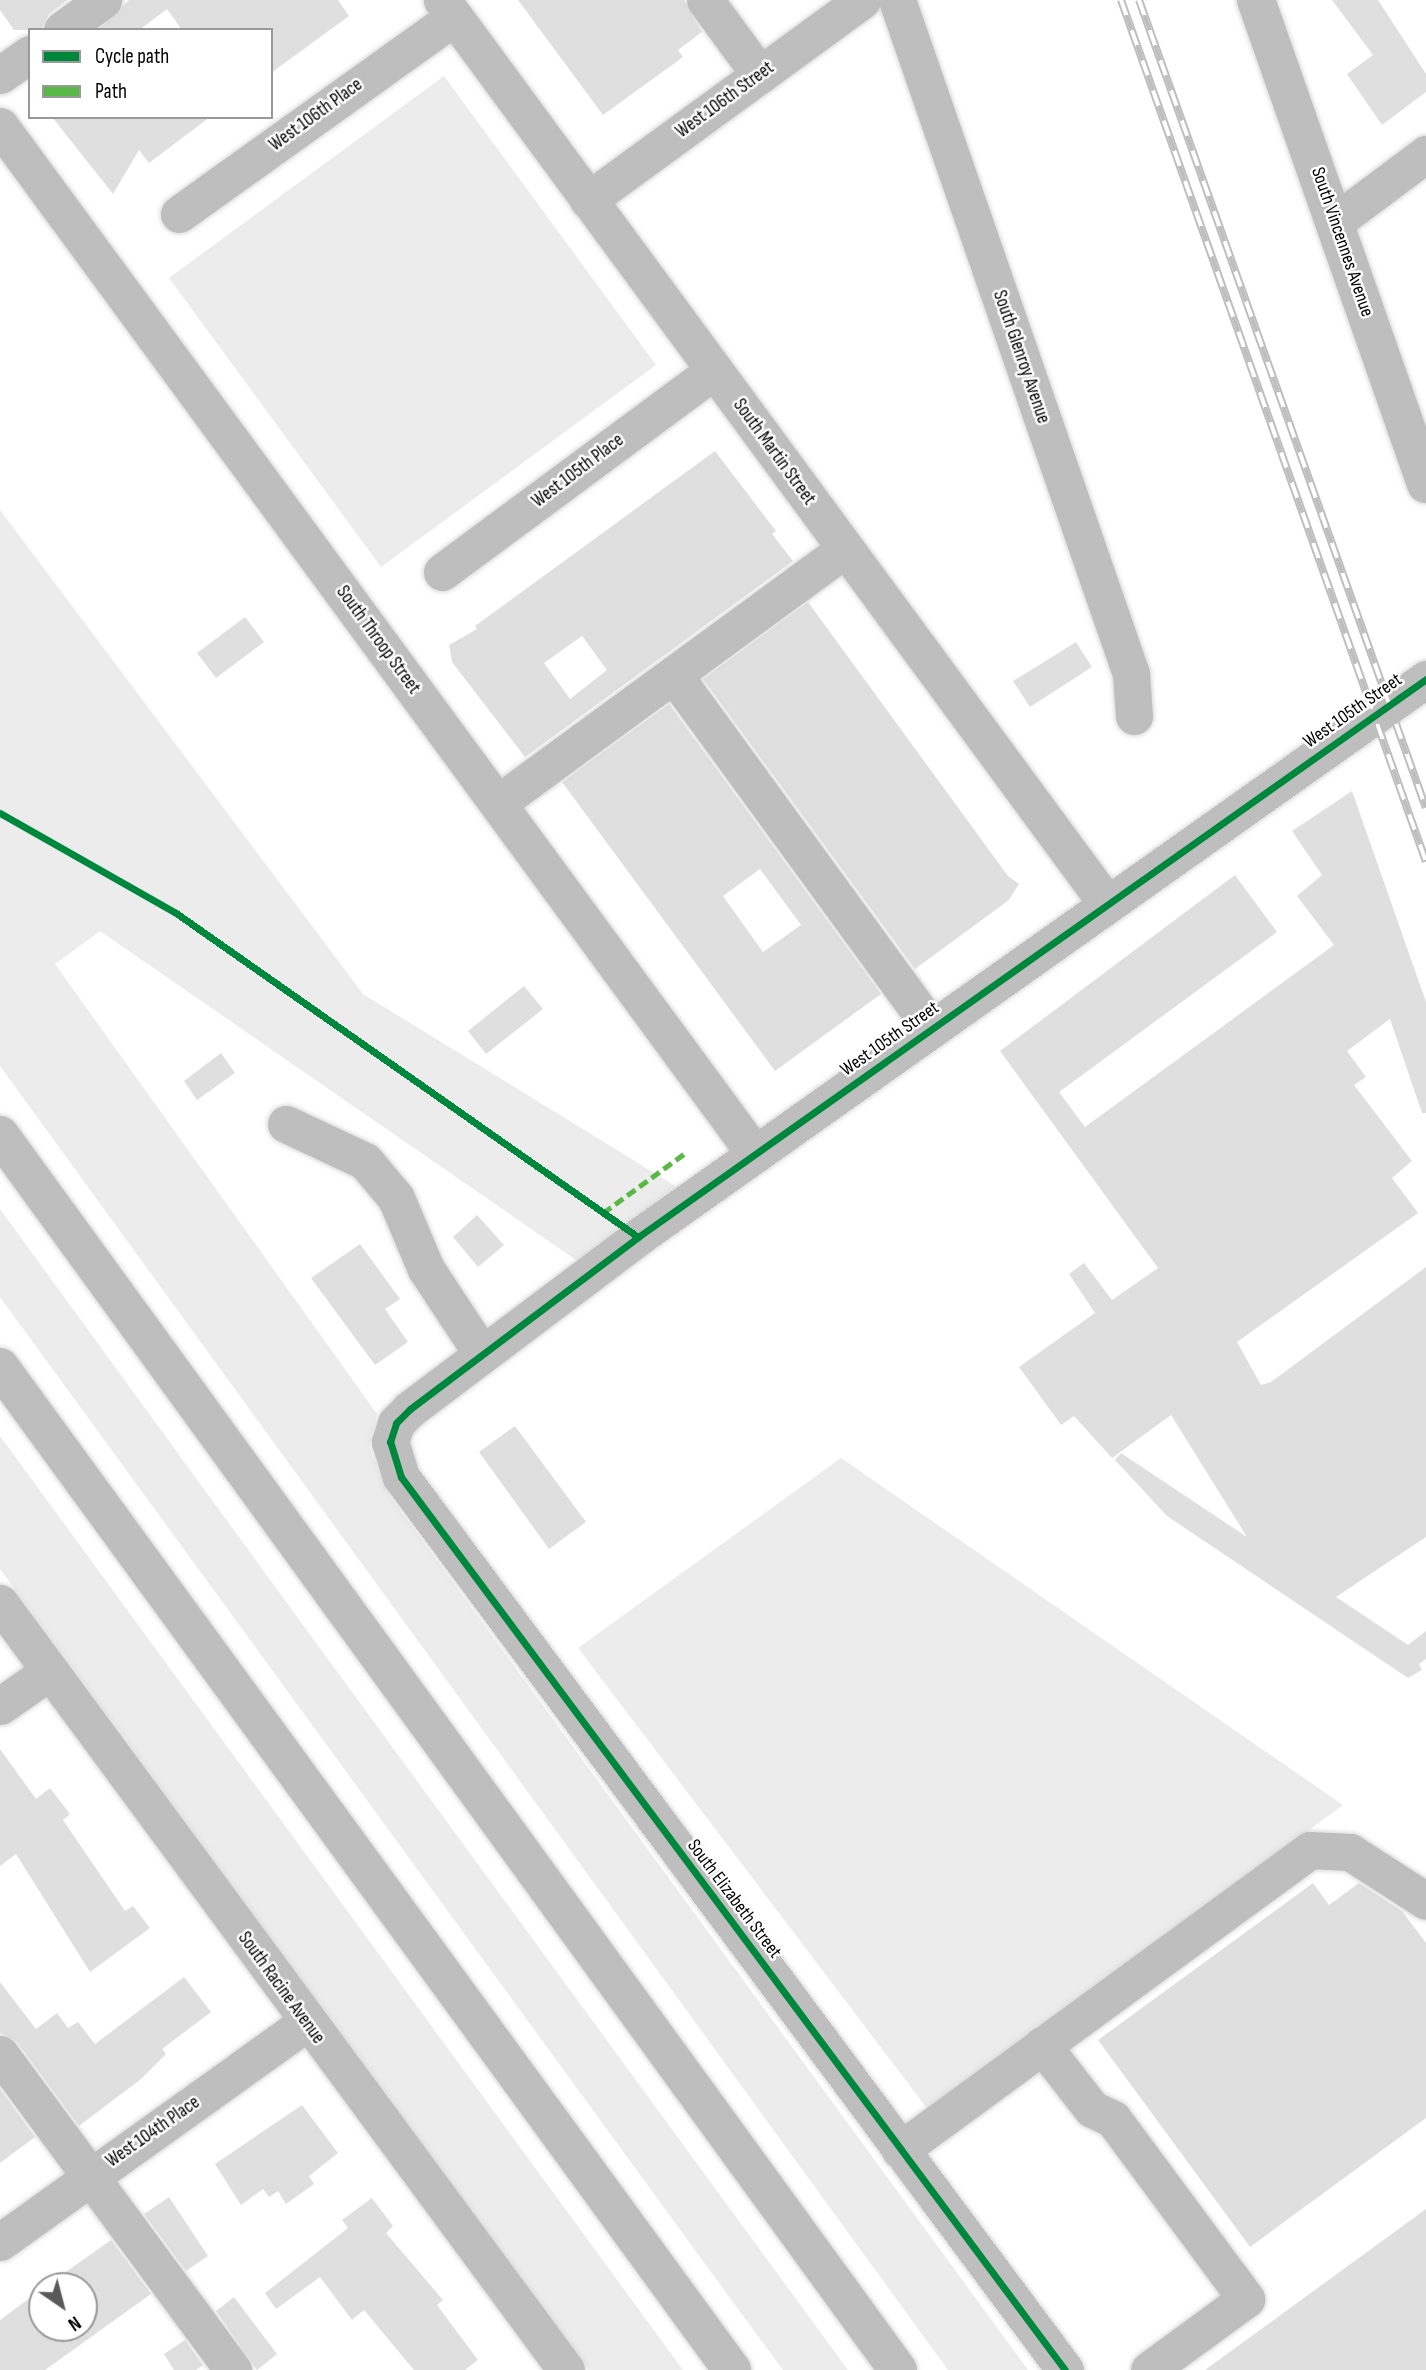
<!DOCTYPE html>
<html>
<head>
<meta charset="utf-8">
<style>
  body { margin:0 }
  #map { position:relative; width:1426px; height:2370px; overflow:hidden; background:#fff; font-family:"Sofia Sans Condensed",sans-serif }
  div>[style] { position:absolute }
  .green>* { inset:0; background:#ececec }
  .building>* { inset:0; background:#dfdfdf }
  .roads { filter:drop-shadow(0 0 2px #dbdbdb) drop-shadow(0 0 2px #dbdbdb) }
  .minor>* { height:37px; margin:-18.5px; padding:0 18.5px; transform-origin:18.5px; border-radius:18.5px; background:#bebebe }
  .major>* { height:38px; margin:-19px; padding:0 19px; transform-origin:19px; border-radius:19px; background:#bebebe }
  .highway>* { height:38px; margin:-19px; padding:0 19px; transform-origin:19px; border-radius:19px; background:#bebebe }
  .rail>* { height:8px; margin-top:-4px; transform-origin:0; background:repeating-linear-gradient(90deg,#fff 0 16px,#bebebe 0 32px); box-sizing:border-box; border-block:2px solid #bebebe }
  .quiet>* { height:5px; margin-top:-2.5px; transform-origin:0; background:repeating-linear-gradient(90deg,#58b947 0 10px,transparent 0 15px) }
  .cycleway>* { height:7px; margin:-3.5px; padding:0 3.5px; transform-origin:3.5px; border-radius:3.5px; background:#00873e }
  span { translate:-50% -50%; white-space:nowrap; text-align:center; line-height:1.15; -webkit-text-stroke:5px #fff; paint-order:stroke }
  .street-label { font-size:19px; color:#000 }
  .legend { position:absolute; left:28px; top:28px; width:245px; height:91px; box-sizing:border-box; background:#fff; border:2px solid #999; margin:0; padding:9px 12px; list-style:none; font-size:21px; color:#000 }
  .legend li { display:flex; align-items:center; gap:14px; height:35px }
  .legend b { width:35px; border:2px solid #999 }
  .north { position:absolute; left:28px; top:2272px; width:70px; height:70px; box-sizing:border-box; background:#fff; border:2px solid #999; border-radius:50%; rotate:145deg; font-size:19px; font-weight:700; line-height:28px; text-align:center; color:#000 }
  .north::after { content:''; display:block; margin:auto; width:24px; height:32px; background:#595959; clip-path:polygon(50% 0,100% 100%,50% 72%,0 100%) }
</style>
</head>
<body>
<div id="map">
  <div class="green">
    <div style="clip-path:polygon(444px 76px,656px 365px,381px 567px,169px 278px)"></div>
    <div style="clip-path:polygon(0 510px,363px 994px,677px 1187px,579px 1262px,100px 931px,55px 964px,377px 1414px,369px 1447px,389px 1495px,1028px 2370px,948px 2370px,0 1066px)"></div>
    <div style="clip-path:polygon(0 1209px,292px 1610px,848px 2370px,783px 2370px,735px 2305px,0 1297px)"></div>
    <div style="clip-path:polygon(0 1436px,683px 2370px,589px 2370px,0 1569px)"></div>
    <div style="clip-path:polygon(841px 1458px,1343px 1805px,929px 2111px,578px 1648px)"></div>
  </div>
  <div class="building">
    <div style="clip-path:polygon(0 0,67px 0,49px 14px,41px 30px,14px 30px,0 10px)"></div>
    <div style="clip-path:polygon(129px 0,338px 0,349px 16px,271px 73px,271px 30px,182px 30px,167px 9px,139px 30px,98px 30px)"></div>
    <div style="clip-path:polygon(518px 0,684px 0,702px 32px,678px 50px,683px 57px,603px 115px)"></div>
    <div style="clip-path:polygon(1332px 0,1378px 0,1426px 74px,1426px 92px,1382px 125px,1347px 74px,1373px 55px)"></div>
    <div style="clip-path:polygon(52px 117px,210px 117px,149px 163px,139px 150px,113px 194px)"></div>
    <div style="clip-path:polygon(evenodd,715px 451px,776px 531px,772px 534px,793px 561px,525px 757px,452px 662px,449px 645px,477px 629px,475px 626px,715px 451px,582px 636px,607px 670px,570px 699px,544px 663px,582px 636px)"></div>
    <div style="clip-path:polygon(808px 602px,1008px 876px,1019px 884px,1009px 900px,915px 969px,703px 679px)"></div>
    <div style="clip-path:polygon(245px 617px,264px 642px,216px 678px,197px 653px)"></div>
    <div style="clip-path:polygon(1076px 642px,1092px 667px,1030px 707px,1013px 681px)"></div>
    <div style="clip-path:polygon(evenodd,669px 704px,881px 994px,775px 1071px,562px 782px,669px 704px,760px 869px,801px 925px,763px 952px,723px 896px,760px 869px)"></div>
    <div style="clip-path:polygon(1352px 791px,1426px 1002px,1426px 1113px,1422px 1113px,1390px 1019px,1347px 1051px,1366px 1077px,1354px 1085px,1412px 1161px,1392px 1178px,1418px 1213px,1237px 1342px,1261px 1385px,1271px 1382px,1426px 1267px,1426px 1537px,1336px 1597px,1408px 1645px,1426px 1631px,1426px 1659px,1419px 1664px,1422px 1670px,1408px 1678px,1167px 1516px,1115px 1460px,1121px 1453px,1247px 1537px,1171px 1415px,1112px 1458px,1074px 1416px,1061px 1425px,1019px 1367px,1095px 1313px,1069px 1274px,1084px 1263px,1112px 1300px,1158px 1268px,1000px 1051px,1235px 875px,1277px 932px,1059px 1092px,1085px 1127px,1334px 945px,1297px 896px,1322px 875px,1292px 831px)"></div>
    <div style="clip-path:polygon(524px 986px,543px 1009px,486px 1054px,468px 1031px)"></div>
    <div style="clip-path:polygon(221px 1053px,235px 1073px,197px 1100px,184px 1081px)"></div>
    <div style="clip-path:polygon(477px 1215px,504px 1245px,478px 1267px,453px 1237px)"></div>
    <div style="clip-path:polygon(360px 1244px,400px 1299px,385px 1309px,408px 1342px,375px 1365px,311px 1278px)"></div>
    <div style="clip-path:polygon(515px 1426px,586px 1522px,549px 1549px,479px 1452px)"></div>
    <div style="clip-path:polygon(0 1749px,36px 1799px,50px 1788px,70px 1814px,63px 1820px,125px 1911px,133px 1906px,150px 1928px,90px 1972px,16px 1854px,0 1866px)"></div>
    <div style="clip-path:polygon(1313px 1883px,1329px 1905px,1359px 1883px,1402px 1911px,1426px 1943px,1426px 2118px,1250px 2247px,1098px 2040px)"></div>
    <div style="clip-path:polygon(184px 1977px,211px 2012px,162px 2049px,166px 2054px,141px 2079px,79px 2126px,17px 2042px,0 2033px,0 1982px,36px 2029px,57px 2013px,68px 2028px,78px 2022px,95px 2044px)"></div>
    <div style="clip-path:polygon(0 2089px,35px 2137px,0 2163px)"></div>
    <div style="clip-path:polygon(302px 2105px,338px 2153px,309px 2176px,314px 2184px,286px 2204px,278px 2191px,269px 2197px,263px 2189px,241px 2205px,215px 2164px)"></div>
    <div style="clip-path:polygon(169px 2197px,208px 2256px,186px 2271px,144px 2214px)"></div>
    <div style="clip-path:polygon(372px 2198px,393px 2226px,386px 2233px,443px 2300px,437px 2305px,478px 2360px,465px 2370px,414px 2370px,364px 2310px,352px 2320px,320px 2277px,276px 2309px,265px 2293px,348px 2228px,342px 2220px)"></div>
    <div style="clip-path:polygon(1426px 2209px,1426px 2370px,1205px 2370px)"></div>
    <div style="clip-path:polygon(111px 2240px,151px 2294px,45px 2370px,0 2370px,0 2320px,42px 2289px,42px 2328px,84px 2328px,84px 2286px,46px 2286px)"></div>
    <div style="clip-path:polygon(234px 2297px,277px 2354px,257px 2370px,216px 2311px)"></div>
    <div style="clip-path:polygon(185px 2340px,203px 2365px,196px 2370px,174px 2370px,164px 2354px)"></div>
  </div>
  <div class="roads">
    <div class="minor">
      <div style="left:442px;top:0;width:1122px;rotate:53.66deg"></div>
      <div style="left:705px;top:0;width:93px;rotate:53.7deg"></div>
      <div style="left:897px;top:0;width:713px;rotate:70.85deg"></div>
      <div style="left:1131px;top:674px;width:42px;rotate:85.9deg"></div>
      <div style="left:62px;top:30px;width:51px;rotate:-36.2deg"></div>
      <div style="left:0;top:75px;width:37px;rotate:-35deg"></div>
      <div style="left:0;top:126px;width:1275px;rotate:53.71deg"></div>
      <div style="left:588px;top:200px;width:339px;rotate:-36.1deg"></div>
      <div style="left:179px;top:214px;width:338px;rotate:-35.6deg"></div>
      <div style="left:1335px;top:222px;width:114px;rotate:-36.8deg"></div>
      <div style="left:442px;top:572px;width:338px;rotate:-36.5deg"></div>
      <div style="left:674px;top:675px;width:438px;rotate:53.9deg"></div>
      <div style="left:498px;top:803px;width:430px;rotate:-36.2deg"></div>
      <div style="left:286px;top:1124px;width:87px;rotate:25.1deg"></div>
      <div style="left:365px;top:1161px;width:48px;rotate:50deg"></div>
      <div style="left:396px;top:1198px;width:77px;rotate:67.1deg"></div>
      <div style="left:426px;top:1269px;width:102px;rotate:56.6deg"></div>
      <div style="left:0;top:1603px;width:953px;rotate:53.57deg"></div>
      <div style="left:0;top:1706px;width:61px;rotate:-35deg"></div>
      <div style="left:1042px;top:2045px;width:81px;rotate:52deg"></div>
      <div style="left:1092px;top:2109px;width:23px;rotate:25deg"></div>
      <div style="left:1113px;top:2119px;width:224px;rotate:53.5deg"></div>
      <div style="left:1246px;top:2299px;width:120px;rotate:143.8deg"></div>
      <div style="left:0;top:2054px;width:393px;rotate:53.6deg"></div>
      <div style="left:900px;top:2150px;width:508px;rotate:-36.19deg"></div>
      <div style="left:1310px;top:1850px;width:40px;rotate:2.9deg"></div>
      <div style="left:1350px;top:1852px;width:90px;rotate:32.8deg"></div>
      <div style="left:0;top:2242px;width:376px;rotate:-35.6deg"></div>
      <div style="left:1065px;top:2370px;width:1113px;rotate:-126.63deg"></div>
      <div style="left:401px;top:1477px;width:37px;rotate:-107deg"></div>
      <div style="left:390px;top:1442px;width:20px;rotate:-72deg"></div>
      <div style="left:396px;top:1423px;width:20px;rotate:-45deg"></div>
      <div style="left:410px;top:1409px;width:286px;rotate:-37deg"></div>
      <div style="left:638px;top:1237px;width:966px;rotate:-35.3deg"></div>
    </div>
    <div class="major">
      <div style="left:1256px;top:0;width:513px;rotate:70.65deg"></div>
    </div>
    <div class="highway">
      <div style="left:0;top:1135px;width:1527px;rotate:53.98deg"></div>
      <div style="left:0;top:1367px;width:1242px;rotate:53.88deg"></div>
    </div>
  </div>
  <div class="rail">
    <div style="left:1121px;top:0;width:914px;rotate:70.51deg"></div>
    <div style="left:1139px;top:0;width:857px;rotate:70.45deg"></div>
  </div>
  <div class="quiet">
    <div style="left:603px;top:1213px;width:105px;rotate:-36.1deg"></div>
  </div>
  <div class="cycleway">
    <div style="left:0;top:813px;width:202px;rotate:29.6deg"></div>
    <div style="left:176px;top:913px;width:564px;rotate:35.04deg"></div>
    <div style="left:1065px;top:2370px;width:1113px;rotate:-126.63deg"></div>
    <div style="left:401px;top:1477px;width:37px;rotate:-107deg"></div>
    <div style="left:390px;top:1442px;width:20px;rotate:-72deg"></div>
    <div style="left:396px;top:1423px;width:20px;rotate:-45deg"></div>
    <div style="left:410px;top:1409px;width:286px;rotate:-37deg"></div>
    <div style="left:638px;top:1237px;width:966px;rotate:-35.3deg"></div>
  </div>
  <div class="street-label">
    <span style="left:725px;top:100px;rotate:-36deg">West 106th Street</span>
    <span style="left:316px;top:115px;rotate:-36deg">West 106th Place</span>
    <span style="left:1342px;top:242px;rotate:71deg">South Vincennes Avenue</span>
    <span style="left:1021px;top:357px;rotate:71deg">South Glenroy Avenue</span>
    <span style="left:774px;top:452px;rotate:54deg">South Martin Street</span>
    <span style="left:578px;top:471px;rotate:-37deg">West 105th Place</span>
    <span style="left:378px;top:640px;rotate:54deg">South Throop Street</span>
    <span style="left:1353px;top:711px;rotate:-35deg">West 105th Street</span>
    <span style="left:890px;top:1039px;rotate:-35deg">West 105th Street</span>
    <span style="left:734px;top:1899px;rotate:53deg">South Elizabeth Street</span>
    <span style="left:281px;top:1988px;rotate:54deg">South Racine Avenue</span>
    <span style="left:153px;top:2132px;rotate:-35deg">West 104th Place</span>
  </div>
  <ul class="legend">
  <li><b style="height:9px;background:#00873e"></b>Cycle path</li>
  <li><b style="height:9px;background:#58b947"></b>Path</li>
  </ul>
  <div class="north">N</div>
</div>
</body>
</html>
